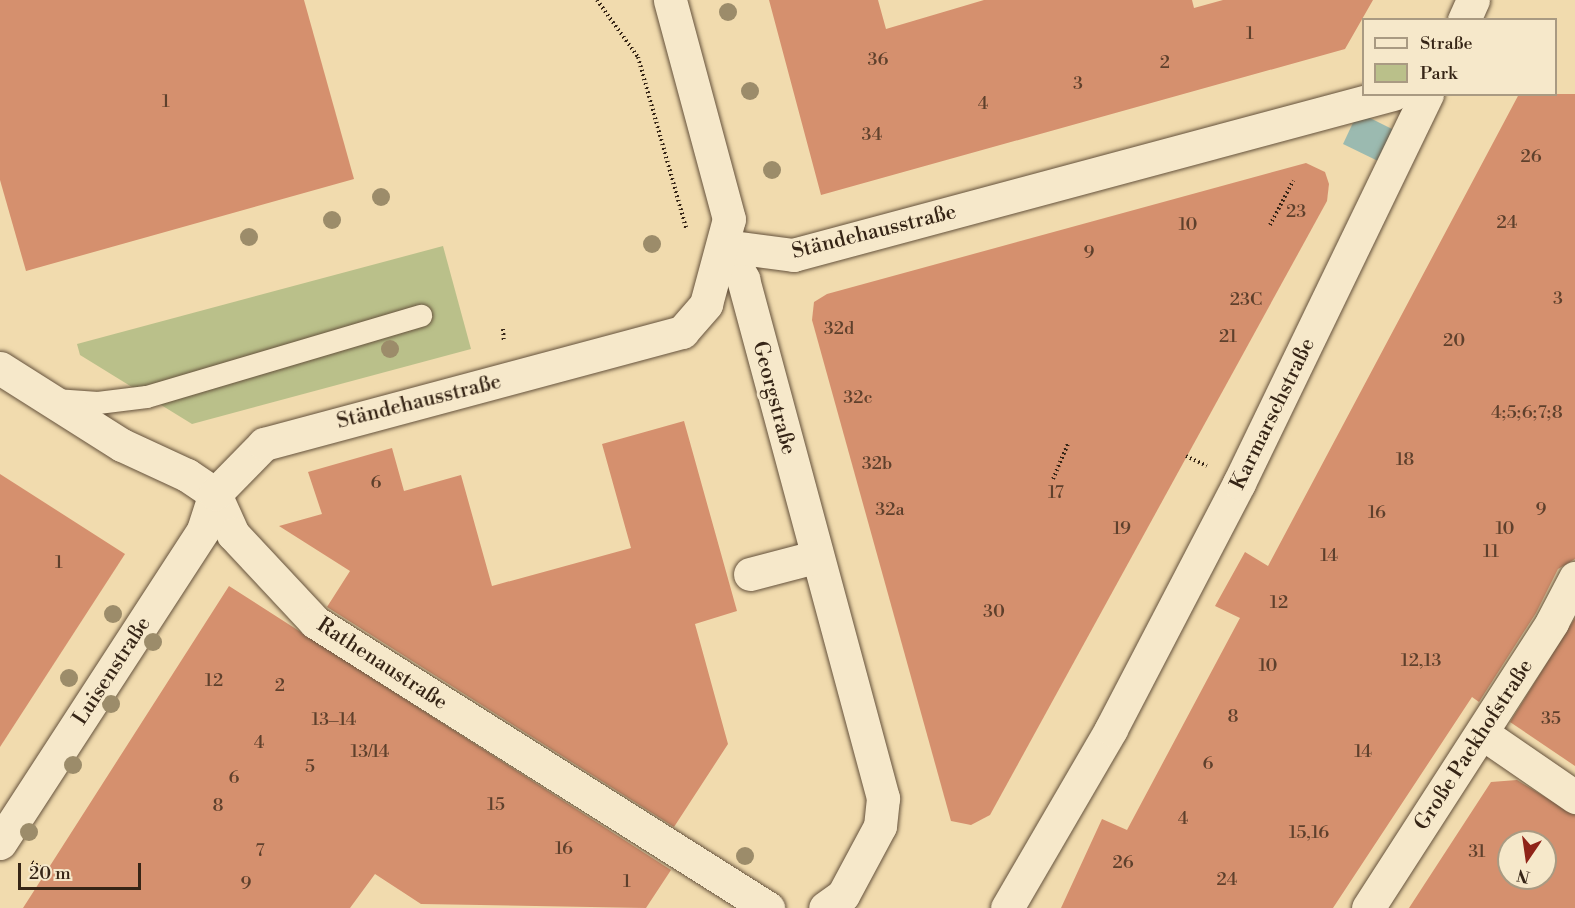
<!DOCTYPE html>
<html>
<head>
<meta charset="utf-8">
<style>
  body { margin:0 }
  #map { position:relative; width:1575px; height:908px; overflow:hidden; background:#f1dbae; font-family:"Libre Bodoni",serif }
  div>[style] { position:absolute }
  .green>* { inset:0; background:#bac08a }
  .water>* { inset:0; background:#9bbab0 }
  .building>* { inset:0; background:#d5906e }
  .path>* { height:4px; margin-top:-2px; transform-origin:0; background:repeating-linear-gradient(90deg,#362516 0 1.5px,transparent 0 4.5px) }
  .roads { filter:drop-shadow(0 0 2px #65523c) drop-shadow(0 0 2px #65523c) }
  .lane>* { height:22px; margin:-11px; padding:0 11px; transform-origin:11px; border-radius:11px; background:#f6e8ca }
  .street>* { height:33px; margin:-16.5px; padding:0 16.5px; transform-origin:16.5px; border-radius:16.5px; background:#f6e8ca }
  .trees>* { width:18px; height:18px; margin:-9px; border-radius:50%; background:#9c8c6a }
  span { translate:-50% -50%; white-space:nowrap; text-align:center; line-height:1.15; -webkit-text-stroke:6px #f6e8ca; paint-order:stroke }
  .number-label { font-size:18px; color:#5e402c }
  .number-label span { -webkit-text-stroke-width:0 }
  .street-label { font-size:21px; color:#362516 }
  .legend { position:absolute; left:1362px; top:18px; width:195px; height:78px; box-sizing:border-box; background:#f6e8ca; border:2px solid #a99a82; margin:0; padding:8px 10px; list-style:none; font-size:18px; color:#362516 }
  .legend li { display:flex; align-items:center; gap:12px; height:30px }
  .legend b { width:30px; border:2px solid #a99a82 }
  .north { position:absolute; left:1497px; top:830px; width:60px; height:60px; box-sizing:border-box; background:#f6e8ca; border:2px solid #a99a82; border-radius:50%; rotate:193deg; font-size:16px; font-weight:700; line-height:24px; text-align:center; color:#362516 }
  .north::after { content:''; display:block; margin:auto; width:21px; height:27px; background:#8f2418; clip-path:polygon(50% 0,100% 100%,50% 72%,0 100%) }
  .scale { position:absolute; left:18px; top:863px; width:123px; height:27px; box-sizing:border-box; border:3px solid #362516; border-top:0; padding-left:8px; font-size:18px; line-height:21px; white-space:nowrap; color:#362516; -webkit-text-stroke:4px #f6e8ca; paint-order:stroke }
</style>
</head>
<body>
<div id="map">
  <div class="green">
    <div style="clip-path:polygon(443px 246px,471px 349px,192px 424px,80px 355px,77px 344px)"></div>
  </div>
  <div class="water">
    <div style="clip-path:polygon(1358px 112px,1394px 130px,1378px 161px,1343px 144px)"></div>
  </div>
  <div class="building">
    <div style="clip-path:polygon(0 0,304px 0,354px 179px,26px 271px,0 180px)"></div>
    <div style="clip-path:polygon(769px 0,878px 0,886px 29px,984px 0,1192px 0,1194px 8px,1223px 0,1373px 0,1345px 49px,821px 195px)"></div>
    <div style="clip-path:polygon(1519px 94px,1575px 94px,1575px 559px,1558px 569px,1536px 613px,1479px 702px,1472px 697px,1333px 908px,1061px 908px,1102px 819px,1127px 830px,1240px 618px,1215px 606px,1245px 552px,1268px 566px)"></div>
    <div style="clip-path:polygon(1306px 163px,1325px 172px,1329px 184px,1327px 201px,990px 815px,971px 825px,951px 821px,812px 320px,814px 302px,827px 294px)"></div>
    <div style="clip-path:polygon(684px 421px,737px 611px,695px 624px,728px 744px,674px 827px,327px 607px,350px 571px,279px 526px,322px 514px,308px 472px,392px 448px,404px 491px,461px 475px,492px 586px,631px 548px,602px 444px)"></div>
    <div style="clip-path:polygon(0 474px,125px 554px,0 747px)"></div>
    <div style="clip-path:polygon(229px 586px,671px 870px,646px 908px,421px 904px,375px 874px,350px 908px,23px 908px)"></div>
    <div style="clip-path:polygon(1575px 618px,1575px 766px,1510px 722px)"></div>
    <div style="clip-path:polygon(evenodd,1517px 780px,1575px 815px,1575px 908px,1409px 908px,1491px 782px,1517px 780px,1509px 842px,1545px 842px,1545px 878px,1509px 878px,1509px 842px)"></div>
  </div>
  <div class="path">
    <div style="left:597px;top:0;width:70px;rotate:54.3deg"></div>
    <div style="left:638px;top:57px;width:178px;rotate:74.3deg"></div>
    <div style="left:1270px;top:225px;width:50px;rotate:-62.4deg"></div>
    <div style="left:503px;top:329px;width:13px;rotate:86deg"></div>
    <div style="left:1186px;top:456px;width:23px;rotate:25deg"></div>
    <div style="left:1053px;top:479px;width:39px;rotate:-67deg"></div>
    <div style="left:32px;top:862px;width:18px;rotate:34deg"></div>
  </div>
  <div class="roads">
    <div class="lane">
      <div style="left:55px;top:400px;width:43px;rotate:4deg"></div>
      <div style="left:98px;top:403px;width:49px;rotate:-7deg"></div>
      <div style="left:147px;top:397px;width:286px;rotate:-16.5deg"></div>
    </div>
    <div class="street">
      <div style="left:1464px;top:20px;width:22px;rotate:-66deg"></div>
      <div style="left:725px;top:246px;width:38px;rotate:61deg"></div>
      <div style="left:743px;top:279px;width:538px;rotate:74.9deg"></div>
      <div style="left:883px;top:798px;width:28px;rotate:96deg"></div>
      <div style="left:880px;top:826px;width:78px;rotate:118.2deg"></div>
      <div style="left:843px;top:895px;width:22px;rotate:144deg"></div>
      <div style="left:725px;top:246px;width:69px;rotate:7.5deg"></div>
      <div style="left:793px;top:255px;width:621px;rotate:-15.02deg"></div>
      <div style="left:0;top:368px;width:144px;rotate:32.3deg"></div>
      <div style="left:122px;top:445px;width:72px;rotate:24.8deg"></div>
      <div style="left:187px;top:475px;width:34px;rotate:34deg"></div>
      <div style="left:215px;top:494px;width:44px;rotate:65.8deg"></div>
      <div style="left:233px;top:534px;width:120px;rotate:47deg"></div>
      <div style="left:315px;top:622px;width:536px;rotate:32.27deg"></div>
      <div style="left:750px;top:574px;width:67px;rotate:-14.7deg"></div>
      <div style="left:1482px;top:733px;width:113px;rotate:34.5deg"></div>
      <div style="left:0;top:843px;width:373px;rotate:-57deg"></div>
      <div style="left:203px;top:530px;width:38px;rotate:-72deg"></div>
      <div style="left:215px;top:494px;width:70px;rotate:-45.6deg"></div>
      <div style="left:264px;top:444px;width:433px;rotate:-15deg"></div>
      <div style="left:682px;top:332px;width:37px;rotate:-49deg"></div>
      <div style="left:706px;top:304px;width:88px;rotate:-74.9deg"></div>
      <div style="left:729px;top:219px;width:227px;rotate:-105.1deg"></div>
      <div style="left:1007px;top:908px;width:207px;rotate:-59.8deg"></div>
      <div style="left:1111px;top:729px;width:277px;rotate:-62.5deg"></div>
      <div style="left:1239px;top:483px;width:432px;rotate:-64.2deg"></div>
      <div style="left:1368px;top:908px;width:340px;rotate:-57.2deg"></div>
      <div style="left:1552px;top:622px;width:50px;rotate:-62.4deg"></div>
    </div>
  </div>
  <div class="trees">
    <div style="left:728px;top:12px"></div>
    <div style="left:750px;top:91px"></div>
    <div style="left:772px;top:170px"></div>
    <div style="left:381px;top:197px"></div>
    <div style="left:332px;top:220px"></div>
    <div style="left:249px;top:237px"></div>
    <div style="left:652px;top:244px"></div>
    <div style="left:390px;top:349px"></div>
    <div style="left:113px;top:614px"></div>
    <div style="left:153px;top:642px"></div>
    <div style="left:69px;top:678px"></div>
    <div style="left:111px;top:704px"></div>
    <div style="left:73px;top:765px"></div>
    <div style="left:29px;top:832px"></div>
    <div style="left:745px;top:856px"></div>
  </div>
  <div class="number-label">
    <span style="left:1250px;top:34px">1</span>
    <span style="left:878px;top:60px">36</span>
    <span style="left:1165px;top:63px">2</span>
    <span style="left:1078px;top:84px">3</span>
    <span style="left:166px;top:102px">1</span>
    <span style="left:983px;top:104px">4</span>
    <span style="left:872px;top:135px">34</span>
    <span style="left:1531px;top:157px">26</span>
    <span style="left:1296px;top:212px">23</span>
    <span style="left:1507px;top:223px">24</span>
    <span style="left:1188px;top:225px">10</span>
    <span style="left:1089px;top:253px">9</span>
    <span style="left:1558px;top:299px">3</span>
    <span style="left:1246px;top:300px">23C</span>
    <span style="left:839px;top:329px">32d</span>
    <span style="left:1228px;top:337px">21</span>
    <span style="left:1454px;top:341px">20</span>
    <span style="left:858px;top:398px">32c</span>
    <span style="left:1527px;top:413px">4;5;6;7;8</span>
    <span style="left:1405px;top:460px">18</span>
    <span style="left:877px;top:464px">32b</span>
    <span style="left:376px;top:483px">6</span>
    <span style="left:1056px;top:493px">17</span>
    <span style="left:890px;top:510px">32a</span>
    <span style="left:1541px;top:510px">9</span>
    <span style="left:1377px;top:513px">16</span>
    <span style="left:1122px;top:529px">19</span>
    <span style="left:1505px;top:529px">10</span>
    <span style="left:1491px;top:552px">11</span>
    <span style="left:1329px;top:556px">14</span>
    <span style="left:59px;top:563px">1</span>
    <span style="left:1279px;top:603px">12</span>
    <span style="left:994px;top:612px">30</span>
    <span style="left:1421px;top:661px">12,13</span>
    <span style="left:1268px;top:666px">10</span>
    <span style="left:214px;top:681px">12</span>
    <span style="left:280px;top:686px">2</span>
    <span style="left:1233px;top:717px">8</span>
    <span style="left:1551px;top:719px">35</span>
    <span style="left:334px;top:720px">13–14</span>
    <span style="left:259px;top:743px">4</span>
    <span style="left:370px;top:752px">13/14</span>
    <span style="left:1363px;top:752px">14</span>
    <span style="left:1208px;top:764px">6</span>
    <span style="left:310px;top:767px">5</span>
    <span style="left:234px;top:778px">6</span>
    <span style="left:496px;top:805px">15</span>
    <span style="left:218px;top:806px">8</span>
    <span style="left:1183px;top:819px">4</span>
    <span style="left:1309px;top:833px">15,16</span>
    <span style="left:564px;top:849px">16</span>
    <span style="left:260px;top:851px">7</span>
    <span style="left:1477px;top:852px">31</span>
    <span style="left:1123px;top:863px">26</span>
    <span style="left:1227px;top:880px">24</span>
    <span style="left:627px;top:882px">1</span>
    <span style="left:246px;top:884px">9</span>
  </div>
  <div class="street-label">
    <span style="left:874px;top:232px;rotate:-14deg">Ständehausstraße</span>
    <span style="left:774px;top:398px;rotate:75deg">Georgstraße</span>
    <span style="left:419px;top:402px;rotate:-14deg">Ständehausstraße</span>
    <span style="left:1273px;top:414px;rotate:-64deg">Karmarschstraße</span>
    <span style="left:382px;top:664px;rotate:33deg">Rathenaustraße</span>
    <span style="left:112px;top:671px;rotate:-57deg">Luisenstraße</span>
    <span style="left:1474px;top:745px;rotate:-57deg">Große Packhofstraße</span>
  </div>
  <ul class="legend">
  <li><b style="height:8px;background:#f6e8ca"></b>Straße</li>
  <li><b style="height:16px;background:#bac08a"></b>Park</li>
  </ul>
  <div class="north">N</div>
  <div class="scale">20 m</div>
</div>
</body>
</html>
